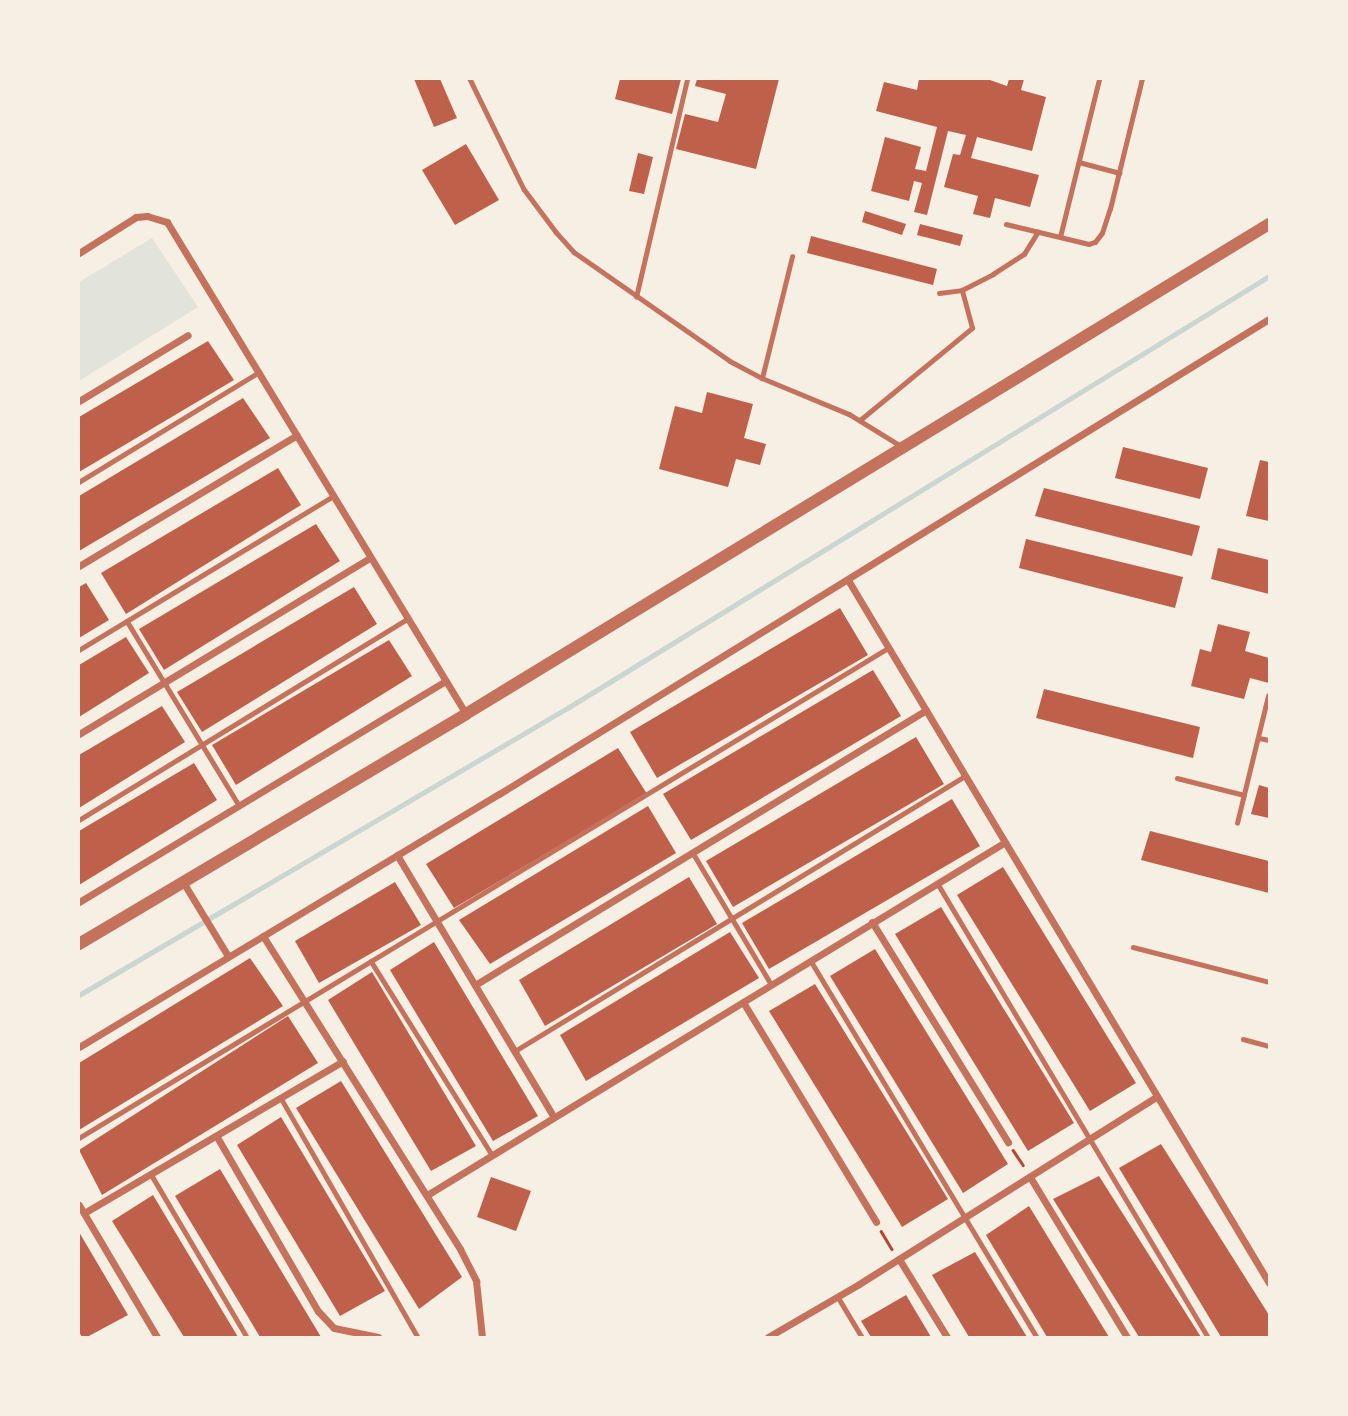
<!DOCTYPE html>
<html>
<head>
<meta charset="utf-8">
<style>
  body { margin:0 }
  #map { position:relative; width:1348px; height:1416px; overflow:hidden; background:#f6efe4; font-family:"IBM Plex Sans",sans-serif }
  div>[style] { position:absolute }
  .green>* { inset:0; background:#e2e4dc }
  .stream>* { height:5px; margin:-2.5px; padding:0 2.5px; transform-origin:2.5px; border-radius:2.5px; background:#c9d6d2 }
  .building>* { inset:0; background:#bf614a }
  .path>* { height:2.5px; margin:-1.25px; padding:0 1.25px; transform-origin:1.25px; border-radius:1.25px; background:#b5482f }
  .service>* { height:4.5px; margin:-2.25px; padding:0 2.25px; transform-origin:2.25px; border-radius:2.25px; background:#c5725c }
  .minor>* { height:7px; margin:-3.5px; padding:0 3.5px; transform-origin:3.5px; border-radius:3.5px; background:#c5725c }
  .tertiary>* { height:12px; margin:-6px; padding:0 6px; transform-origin:6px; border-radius:6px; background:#c5725c }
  span { translate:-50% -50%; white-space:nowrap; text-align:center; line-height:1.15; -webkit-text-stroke:5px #f6efe4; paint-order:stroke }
  .frame { position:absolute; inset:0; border:80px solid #f6efe4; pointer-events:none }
</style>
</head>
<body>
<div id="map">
  <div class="green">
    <div style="clip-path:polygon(152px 238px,198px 307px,79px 381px,79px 282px)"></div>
  </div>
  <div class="stream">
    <div style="left:79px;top:995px;width:568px;rotate:-30.45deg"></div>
    <div style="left:569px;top:707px;width:822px;rotate:-31.62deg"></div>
  </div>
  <div class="building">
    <div style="clip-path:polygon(414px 79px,440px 79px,457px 118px,434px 127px)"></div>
    <div style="clip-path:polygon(620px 79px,681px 79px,672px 114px,615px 99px)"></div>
    <div style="clip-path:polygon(697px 79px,779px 79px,756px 169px,676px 149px,685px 114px,718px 122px,726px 94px,695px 86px)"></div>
    <div style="clip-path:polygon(919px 79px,987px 79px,1007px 86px,1009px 79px,1024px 79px,1021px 90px,1046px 97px,1032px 151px,977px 137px,971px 158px,1039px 175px,1030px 207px,995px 198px,990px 218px,973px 214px,978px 196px,944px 187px,953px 154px,960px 155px,966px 135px,948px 131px,927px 215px,914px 212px,922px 183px,914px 181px,909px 201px,871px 191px,885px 137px,921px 147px,915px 169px,926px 171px,937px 127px,876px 111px,884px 82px,917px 90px)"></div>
    <div style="clip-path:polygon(466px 144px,499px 200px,455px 225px,422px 170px)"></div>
    <div style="clip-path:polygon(638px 153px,653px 157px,644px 194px,629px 191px)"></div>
    <div style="clip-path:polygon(865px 211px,906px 224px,902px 235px,862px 222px)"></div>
    <div style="clip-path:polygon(920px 224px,963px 235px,960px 246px,917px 235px)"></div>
    <div style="clip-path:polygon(811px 236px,937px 269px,933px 285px,807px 253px)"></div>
    <div style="clip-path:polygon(208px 341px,234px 380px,79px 472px,79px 417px)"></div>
    <div style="clip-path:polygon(707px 392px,753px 404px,744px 438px,766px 444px,760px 465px,736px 459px,728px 487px,659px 469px,675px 406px,702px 413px)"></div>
    <div style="clip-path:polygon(243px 398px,270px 438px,79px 551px,79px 496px)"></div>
    <div style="clip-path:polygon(1123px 447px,1208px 468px,1200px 499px,1115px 478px)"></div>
    <div style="clip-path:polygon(1260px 460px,1269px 462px,1269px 521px,1246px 516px)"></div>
    <div style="clip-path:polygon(278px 468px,301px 505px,126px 614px,101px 573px)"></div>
    <div style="clip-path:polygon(1044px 488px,1200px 526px,1192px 556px,1035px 516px)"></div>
    <div style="clip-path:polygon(316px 524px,340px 561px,164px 670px,139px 629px)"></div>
    <div style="clip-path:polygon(1026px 539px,1183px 577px,1175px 608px,1019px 568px)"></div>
    <div style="clip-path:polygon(1218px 548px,1269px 560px,1269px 594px,1211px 579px)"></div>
    <div style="clip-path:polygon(86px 583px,109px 620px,79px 638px,79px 587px)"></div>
    <div style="clip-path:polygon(354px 587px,377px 624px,202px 732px,177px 692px)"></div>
    <div style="clip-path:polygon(840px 608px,868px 655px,657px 778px,630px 732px)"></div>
    <div style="clip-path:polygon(1218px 624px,1250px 632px,1245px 651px,1269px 658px,1269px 683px,1250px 678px,1244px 699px,1191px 686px,1200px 649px,1211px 652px)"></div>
    <div style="clip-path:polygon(126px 637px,149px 673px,79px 717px,79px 665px)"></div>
    <div style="clip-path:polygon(389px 640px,412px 676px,236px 785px,212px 745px)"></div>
    <div style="clip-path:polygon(873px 670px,901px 716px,691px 840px,663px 794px)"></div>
    <div style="clip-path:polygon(1044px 689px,1200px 727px,1193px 758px,1036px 718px)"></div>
    <div style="clip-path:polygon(162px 706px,185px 742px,79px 808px,79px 755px)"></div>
    <div style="clip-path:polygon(916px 737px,944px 784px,733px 907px,706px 861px)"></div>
    <div style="clip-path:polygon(618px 748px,647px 794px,454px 908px,426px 864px)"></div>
    <div style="clip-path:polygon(194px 763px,217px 800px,79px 885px,79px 831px)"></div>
    <div style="clip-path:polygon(1259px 785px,1269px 788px,1269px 818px,1251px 814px)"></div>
    <div style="clip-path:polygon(952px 799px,980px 846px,769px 969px,742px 923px)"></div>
    <div style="clip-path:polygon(648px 806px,676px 853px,490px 964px,459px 920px)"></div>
    <div style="clip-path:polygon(1150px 831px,1269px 861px,1269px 893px,1141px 860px)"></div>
    <div style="clip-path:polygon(1003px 867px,1136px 1083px,1090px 1111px,957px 895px)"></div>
    <div style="clip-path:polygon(689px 877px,717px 924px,545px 1026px,519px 980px)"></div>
    <div style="clip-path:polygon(395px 882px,421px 925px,319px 983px,295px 941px)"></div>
    <div style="clip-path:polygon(941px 907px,1074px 1123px,1028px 1151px,895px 934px)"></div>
    <div style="clip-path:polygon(730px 932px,759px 978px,586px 1081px,560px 1035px)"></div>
    <div style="clip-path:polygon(434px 942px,538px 1116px,493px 1141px,390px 970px)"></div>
    <div style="clip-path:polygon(875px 949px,1008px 1164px,963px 1193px,830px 976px)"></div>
    <div style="clip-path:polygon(250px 958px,283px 1006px,79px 1130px,79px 1063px)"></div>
    <div style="clip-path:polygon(372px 972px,476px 1146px,431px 1171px,328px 1000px)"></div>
    <div style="clip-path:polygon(815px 984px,948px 1199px,902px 1227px,769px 1011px)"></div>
    <div style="clip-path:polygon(288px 1016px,318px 1063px,102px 1195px,79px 1150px)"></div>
    <div style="clip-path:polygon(341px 1081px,462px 1277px,419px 1309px,296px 1108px)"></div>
    <div style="clip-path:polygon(281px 1117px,385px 1291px,340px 1316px,237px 1145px)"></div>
    <div style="clip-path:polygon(1161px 1144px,1269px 1315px,1269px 1337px,1221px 1337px,1119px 1168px)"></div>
    <div style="clip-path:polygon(220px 1169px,321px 1337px,260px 1337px,175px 1196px)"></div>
    <div style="clip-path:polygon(1099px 1176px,1201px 1337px,1139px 1337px,1053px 1199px)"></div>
    <div style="clip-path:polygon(491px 1177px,531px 1191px,516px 1231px,477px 1217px)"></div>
    <div style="clip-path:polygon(153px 1195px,238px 1337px,184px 1337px,112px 1221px)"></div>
    <div style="clip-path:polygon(1029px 1206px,1109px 1337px,1047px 1337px,986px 1235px)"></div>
    <div style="clip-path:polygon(79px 1232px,128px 1315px,87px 1337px,82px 1337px,79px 1332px)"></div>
    <div style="clip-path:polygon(975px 1252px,1027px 1337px,969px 1337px,932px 1275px)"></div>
    <div style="clip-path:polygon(906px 1295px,931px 1337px,871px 1337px,861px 1321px)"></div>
  </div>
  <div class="path">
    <div style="left:1013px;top:1150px;width:18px;rotate:56deg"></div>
    <div style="left:881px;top:1231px;width:21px;rotate:59deg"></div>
  </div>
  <div class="service">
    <div style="left:470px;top:79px;width:123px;rotate:63.9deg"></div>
    <div style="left:524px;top:189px;width:54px;rotate:53.3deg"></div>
    <div style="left:556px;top:232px;width:27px;rotate:48deg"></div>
    <div style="left:574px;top:252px;width:190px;rotate:34.9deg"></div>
    <div style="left:730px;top:361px;width:36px;rotate:28deg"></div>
    <div style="left:762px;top:378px;width:94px;rotate:22.5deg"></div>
    <div style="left:849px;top:414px;width:61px;rotate:31.6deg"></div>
    <div style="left:1079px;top:162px;width:42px;rotate:15deg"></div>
    <div style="left:1006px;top:224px;width:85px;rotate:13.5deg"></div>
    <div style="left:1089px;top:244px;width:6px;rotate:-18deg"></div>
    <div style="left:1095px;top:242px;width:11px;rotate:-52deg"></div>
    <div style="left:1102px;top:233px;width:25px;rotate:-72deg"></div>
    <div style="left:1110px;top:209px;width:134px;rotate:-76.2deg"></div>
    <div style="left:1060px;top:237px;width:163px;rotate:-76.1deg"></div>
    <div style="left:939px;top:293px;width:23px;rotate:-7deg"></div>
    <div style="left:962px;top:290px;width:35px;rotate:-27deg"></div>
    <div style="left:993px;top:274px;width:37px;rotate:-33deg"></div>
    <div style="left:1024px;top:254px;width:26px;rotate:-58deg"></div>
    <div style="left:636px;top:297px;width:224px;rotate:-76.8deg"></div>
    <div style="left:762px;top:378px;width:125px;rotate:-76.1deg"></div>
    <div style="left:860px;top:420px;width:145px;rotate:-39.4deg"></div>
    <div style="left:972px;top:328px;width:39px;rotate:-105deg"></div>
    <div style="left:79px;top:482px;width:211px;rotate:-31.4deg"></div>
    <div style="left:127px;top:621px;width:215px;rotate:58.7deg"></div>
    <div style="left:79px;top:650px;width:297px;rotate:-31.2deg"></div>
    <div style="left:1259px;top:738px;width:10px;rotate:11deg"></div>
    <div style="left:1177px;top:778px;width:69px;rotate:14.2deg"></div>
    <div style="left:79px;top:820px;width:385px;rotate:-31.5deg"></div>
    <div style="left:1237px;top:823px;width:131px;rotate:-76.3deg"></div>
    <div style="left:693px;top:853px;width:152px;rotate:59.2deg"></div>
    <div style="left:938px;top:884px;width:527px;rotate:59.2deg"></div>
    <div style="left:1133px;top:947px;width:140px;rotate:14.4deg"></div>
    <div style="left:371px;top:961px;width:229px;rotate:58deg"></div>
    <div style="left:811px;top:961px;width:439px;rotate:59deg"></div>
    <div style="left:1243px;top:1039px;width:27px;rotate:15deg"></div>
    <div style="left:515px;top:1051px;width:527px;rotate:-31.43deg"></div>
    <div style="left:281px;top:1098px;width:275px;rotate:60.2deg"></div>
    <div style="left:79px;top:1138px;width:946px;rotate:-31.2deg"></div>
    <div style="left:151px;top:1174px;width:189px;rotate:59.5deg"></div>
    <div style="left:838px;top:1297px;width:47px;rotate:59deg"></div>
  </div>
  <div class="minor">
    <div style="left:79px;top:253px;width:67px;rotate:-32.3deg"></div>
    <div style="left:136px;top:217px;width:11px;rotate:-5deg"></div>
    <div style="left:147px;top:216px;width:21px;rotate:17deg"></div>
    <div style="left:167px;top:222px;width:576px;rotate:58.71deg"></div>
    <div style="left:79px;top:401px;width:127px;rotate:-31.2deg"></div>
    <div style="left:79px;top:566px;width:254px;rotate:-31deg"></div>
    <div style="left:848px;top:580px;width:819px;rotate:59.08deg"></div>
    <div style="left:79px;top:734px;width:340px;rotate:-31.2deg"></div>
    <div style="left:397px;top:855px;width:305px;rotate:59.1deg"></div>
    <div style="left:183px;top:882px;width:87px;rotate:58.7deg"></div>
    <div style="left:79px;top:902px;width:428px;rotate:-31.1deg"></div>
    <div style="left:872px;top:922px;width:259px;rotate:58.3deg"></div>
    <div style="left:263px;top:936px;width:370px;rotate:57.8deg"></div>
    <div style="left:460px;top:1249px;width:36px;rotate:63deg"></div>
    <div style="left:476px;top:1281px;width:56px;rotate:83.9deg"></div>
    <div style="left:475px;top:985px;width:528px;rotate:-31.37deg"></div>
    <div style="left:743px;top:1002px;width:257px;rotate:58.8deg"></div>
    <div style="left:79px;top:1047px;width:490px;rotate:-31.1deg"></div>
    <div style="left:499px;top:794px;width:905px;rotate:-31.67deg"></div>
    <div style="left:217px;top:1137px;width:201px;rotate:59.9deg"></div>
    <div style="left:318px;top:1311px;width:23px;rotate:47deg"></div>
    <div style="left:334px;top:1328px;width:45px;rotate:11.6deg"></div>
    <div style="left:1030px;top:1177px;width:187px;rotate:58.8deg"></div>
    <div style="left:427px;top:1195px;width:677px;rotate:-31.41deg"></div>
    <div style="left:79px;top:1205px;width:153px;rotate:59.4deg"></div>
    <div style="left:84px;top:1213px;width:300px;rotate:-30.4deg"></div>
    <div style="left:899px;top:1259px;width:92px;rotate:58.4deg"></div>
    <div style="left:768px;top:1337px;width:105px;rotate:-30.2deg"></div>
    <div style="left:859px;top:1284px;width:352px;rotate:-32.2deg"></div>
  </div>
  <div class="tertiary">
    <div style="left:79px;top:944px;width:450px;rotate:-30.7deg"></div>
    <div style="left:466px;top:714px;width:941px;rotate:-31.39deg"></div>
  </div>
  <div class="frame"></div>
</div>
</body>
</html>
